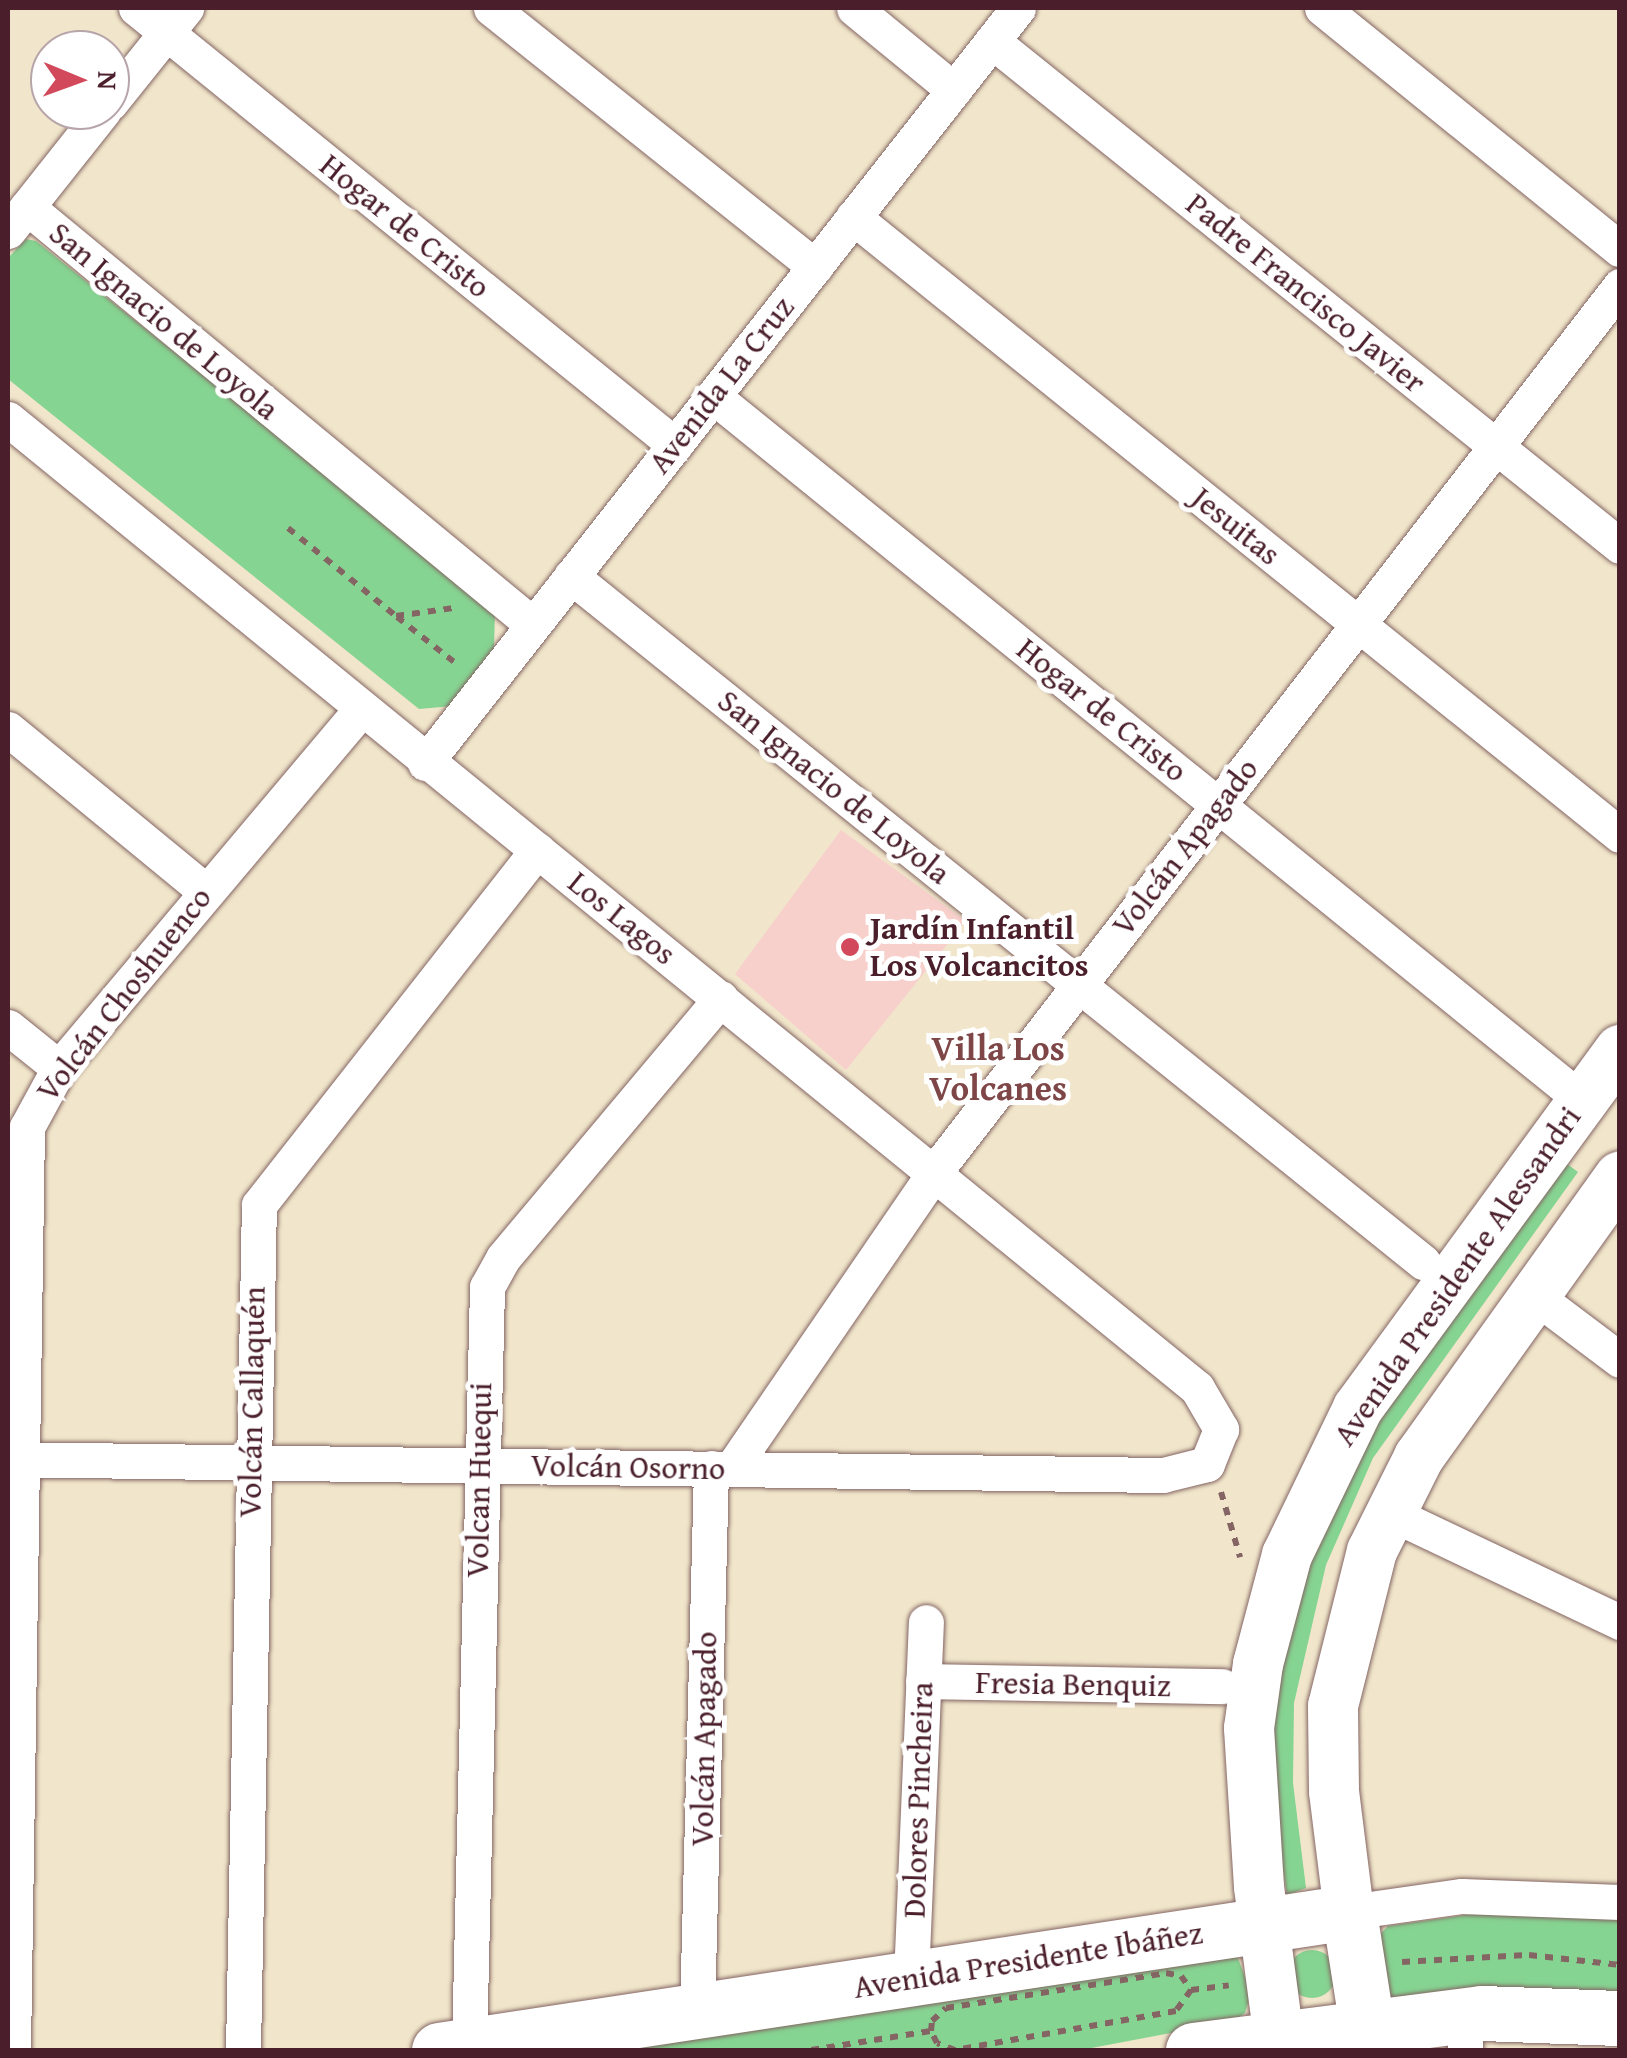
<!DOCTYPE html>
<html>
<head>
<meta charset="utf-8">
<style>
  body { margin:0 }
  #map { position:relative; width:1627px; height:2058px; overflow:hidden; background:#f1e6cb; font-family:"Gentium Book Plus",serif }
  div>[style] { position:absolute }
  .built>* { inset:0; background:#f7d0cb }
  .green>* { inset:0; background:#86d492 }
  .round { border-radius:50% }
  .path>* { height:6px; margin-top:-3px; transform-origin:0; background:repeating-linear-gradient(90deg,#846563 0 8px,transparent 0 16px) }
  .roads { filter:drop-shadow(0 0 2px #846563) drop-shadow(0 0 2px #846563) }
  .street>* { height:35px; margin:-17.5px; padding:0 17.5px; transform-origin:17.5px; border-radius:17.5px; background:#fff }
  .secondary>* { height:50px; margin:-25px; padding:0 25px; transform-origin:25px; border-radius:25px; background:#fff }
  .primary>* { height:55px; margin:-27.5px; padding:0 27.5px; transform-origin:27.5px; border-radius:27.5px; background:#fff }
  .dots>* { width:28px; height:28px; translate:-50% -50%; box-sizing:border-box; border:5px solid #fff; border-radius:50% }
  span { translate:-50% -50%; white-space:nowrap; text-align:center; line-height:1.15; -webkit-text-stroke:10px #fff; paint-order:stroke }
  .street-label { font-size:32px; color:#4a1f2b }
  .poi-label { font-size:32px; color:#4a1f2b; font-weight:700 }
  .left { translate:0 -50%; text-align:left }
  .neighbourhood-label { font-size:35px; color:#7e4647; font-weight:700 }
  .frame { position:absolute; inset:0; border:10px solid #4a1f2b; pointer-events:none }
  .north { position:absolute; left:30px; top:30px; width:100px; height:100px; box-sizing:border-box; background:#fff; border:2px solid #b7a5aa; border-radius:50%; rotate:91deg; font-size:28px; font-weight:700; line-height:40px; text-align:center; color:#4a1f2b }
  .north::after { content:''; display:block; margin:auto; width:35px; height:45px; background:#d1495b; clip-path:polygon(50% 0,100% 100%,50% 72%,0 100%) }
</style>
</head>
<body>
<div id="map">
  <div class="built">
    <div style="clip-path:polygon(841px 830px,966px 921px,846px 1070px,735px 974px)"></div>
  </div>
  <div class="green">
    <div style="clip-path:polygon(26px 239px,36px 241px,495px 609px,494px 649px,453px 706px,419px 709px,8px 379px,8px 258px)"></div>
    <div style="clip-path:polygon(1563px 1161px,1578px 1172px,1373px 1458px,1326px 1565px,1294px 1703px,1293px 1783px,1306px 1888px,1287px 1895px,1270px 1785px,1273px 1696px,1300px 1585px,1361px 1442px)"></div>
    <div style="clip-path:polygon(1501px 1910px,1619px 1920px,1619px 2000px,1408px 2004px,1389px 1996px,1375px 1939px,1388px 1926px)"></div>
    <div class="round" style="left:1288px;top:1950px;width:48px;height:48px"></div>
    <div style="clip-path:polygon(1235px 1950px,1251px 1993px,1245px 2013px,1234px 2021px,1081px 2050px,530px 2050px)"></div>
  </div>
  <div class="path">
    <div style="left:288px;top:528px;width:139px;rotate:39.2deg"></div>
    <div style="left:396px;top:616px;width:59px;rotate:-7.9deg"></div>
    <div style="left:397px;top:617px;width:78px;rotate:38.2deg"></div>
    <div style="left:1221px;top:1492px;width:68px;rotate:73.7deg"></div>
    <div style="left:1402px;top:1962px;width:127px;rotate:-3.2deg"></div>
    <div style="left:1529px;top:1955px;width:92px;rotate:6.3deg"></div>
    <div style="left:1166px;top:1973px;width:15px;rotate:11deg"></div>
    <div style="left:1181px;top:1976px;width:17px;rotate:54deg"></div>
    <div style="left:1191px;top:1990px;width:26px;rotate:126deg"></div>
    <div style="left:1176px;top:2011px;width:224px;rotate:170deg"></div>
    <div style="left:955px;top:2050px;width:19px;rotate:-159deg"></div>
    <div style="left:937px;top:2043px;width:13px;rotate:-117deg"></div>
    <div style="left:931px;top:2031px;width:10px;rotate:-84deg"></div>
    <div style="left:932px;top:2021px;width:19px;rotate:-43deg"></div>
    <div style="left:946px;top:2008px;width:223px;rotate:-9deg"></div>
    <div style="left:1191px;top:1990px;width:38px;rotate:-7deg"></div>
    <div style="left:811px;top:2050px;width:121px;rotate:-9deg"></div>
  </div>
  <div class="roads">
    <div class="street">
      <div style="left:136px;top:8px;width:694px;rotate:39.03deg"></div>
      <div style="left:491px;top:8px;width:415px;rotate:38.6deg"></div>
      <div style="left:854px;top:8px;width:129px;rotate:39.4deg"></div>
      <div style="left:1322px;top:8px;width:383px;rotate:39deg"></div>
      <div style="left:992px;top:41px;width:806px;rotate:38.8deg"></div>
      <div style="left:110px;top:103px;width:122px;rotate:-51.3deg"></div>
      <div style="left:27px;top:207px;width:656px;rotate:39.56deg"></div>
      <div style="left:853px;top:217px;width:985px;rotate:38.86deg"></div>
      <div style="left:8px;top:231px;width:154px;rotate:-51.6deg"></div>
      <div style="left:713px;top:396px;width:1118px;rotate:39.01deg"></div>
      <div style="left:8px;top:419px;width:1534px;rotate:39.18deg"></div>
      <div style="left:1197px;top:1388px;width:48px;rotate:59.7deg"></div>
      <div style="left:1221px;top:1429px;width:38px;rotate:112deg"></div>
      <div style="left:1207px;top:1464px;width:45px;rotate:166deg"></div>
      <div style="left:1163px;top:1475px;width:1155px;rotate:-179.21deg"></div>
      <div style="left:571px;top:576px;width:1094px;rotate:38.84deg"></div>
      <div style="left:8px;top:729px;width:255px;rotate:39.4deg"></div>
      <div style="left:425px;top:763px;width:960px;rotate:-51.85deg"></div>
      <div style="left:8px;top:1027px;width:65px;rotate:38.8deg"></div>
      <div style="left:1535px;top:1296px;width:106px;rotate:37deg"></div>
      <div style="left:732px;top:1468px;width:356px;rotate:-55.6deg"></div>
      <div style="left:933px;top:1174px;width:1123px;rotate:-52.27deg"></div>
      <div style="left:1388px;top:1512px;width:257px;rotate:25.4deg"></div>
      <div style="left:923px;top:1681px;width:299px;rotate:1deg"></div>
      <div style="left:1349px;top:1912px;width:114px;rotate:-8.1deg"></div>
      <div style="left:1462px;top:1896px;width:158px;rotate:2.2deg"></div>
      <div style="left:911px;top:1978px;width:356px;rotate:-87.6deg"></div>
      <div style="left:697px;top:2011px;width:543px;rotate:-88.52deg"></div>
      <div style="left:1465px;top:2014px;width:36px;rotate:90deg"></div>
      <div style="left:469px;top:2046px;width:759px;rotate:-88.64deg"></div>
      <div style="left:487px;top:1287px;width:33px;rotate:-61deg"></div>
      <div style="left:503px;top:1258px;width:339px;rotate:-50deg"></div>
      <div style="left:13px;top:2050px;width:923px;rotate:-89.13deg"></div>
      <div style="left:27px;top:1127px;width:67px;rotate:-61.5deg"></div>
      <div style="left:59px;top:1068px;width:468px;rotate:-49.9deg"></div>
      <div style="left:243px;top:2050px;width:845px;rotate:-88.92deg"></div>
      <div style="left:259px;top:1205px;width:451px;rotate:-51.9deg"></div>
    </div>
    <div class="secondary">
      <div style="left:1349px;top:1912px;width:122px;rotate:-97.1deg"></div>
      <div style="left:1334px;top:1791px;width:85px;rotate:-90.7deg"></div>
      <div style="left:1333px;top:1706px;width:160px;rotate:-75.9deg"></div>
      <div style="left:1372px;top:1551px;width:105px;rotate:-63.4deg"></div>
      <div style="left:1419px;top:1457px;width:345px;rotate:-54.4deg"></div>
      <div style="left:1279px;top:2039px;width:153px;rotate:-97.5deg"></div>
      <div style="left:1259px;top:1887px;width:159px;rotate:-93.6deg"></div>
      <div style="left:1249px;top:1728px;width:65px;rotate:-82deg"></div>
      <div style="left:1258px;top:1664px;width:113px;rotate:-75.1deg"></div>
      <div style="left:1287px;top:1555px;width:163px;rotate:-64.2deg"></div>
      <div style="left:1358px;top:1408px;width:444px;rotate:-53.8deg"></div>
    </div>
    <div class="primary">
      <div style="left:439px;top:2050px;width:920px;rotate:-8.62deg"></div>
      <div style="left:1349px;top:1912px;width:116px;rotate:81.1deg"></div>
      <div style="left:1193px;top:2050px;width:291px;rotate:-7.3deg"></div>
      <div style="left:1482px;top:2013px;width:138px;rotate:2.1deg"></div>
    </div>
  </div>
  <div class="dots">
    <div style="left:850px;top:947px;background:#d1495b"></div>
  </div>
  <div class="street-label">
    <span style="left:405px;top:226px;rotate:39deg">Hogar de Cristo</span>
    <span style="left:1306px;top:293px;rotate:39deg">Padre Francisco Javier</span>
    <span style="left:164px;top:321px;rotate:40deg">San Ignacio de Loyola</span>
    <span style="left:721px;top:385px;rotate:-52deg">Avenida La Cruz</span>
    <span style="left:1236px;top:526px;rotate:39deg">Jesuitas</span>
    <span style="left:1102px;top:710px;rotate:39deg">Hogar de Cristo</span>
    <span style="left:834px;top:787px;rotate:39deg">San Ignacio de Loyola</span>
    <span style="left:1185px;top:847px;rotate:-52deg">Volcán Apagado</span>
    <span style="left:622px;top:918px;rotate:39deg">Los Lagos</span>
    <span style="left:124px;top:994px;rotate:-52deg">Volcán Choshuenco</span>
    <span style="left:1457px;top:1276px;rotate:-55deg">Avenida Presidente Alessandri</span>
    <span style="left:252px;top:1402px;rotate:-89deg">Volcán Callaquén</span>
    <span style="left:628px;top:1467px;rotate:1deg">Volcán Osorno</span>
    <span style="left:479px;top:1480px;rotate:-89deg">Volcan Huequi</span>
    <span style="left:1073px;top:1684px;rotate:1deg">Fresia Benquiz</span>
    <span style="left:704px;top:1739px;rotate:-89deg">Volcán Apagado</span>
    <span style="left:918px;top:1800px;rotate:-88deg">Dolores Pincheira</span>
    <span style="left:1028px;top:1960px;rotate:-9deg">Avenida Presidente Ibáñez</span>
  </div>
  <div class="poi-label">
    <span class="left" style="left:870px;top:947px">Jardín Infantil<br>Los Volcancitos</span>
  </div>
  <div class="neighbourhood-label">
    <span style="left:998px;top:1068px">Villa Los<br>Volcanes</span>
  </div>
  <div class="frame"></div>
  <div class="north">N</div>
</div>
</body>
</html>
